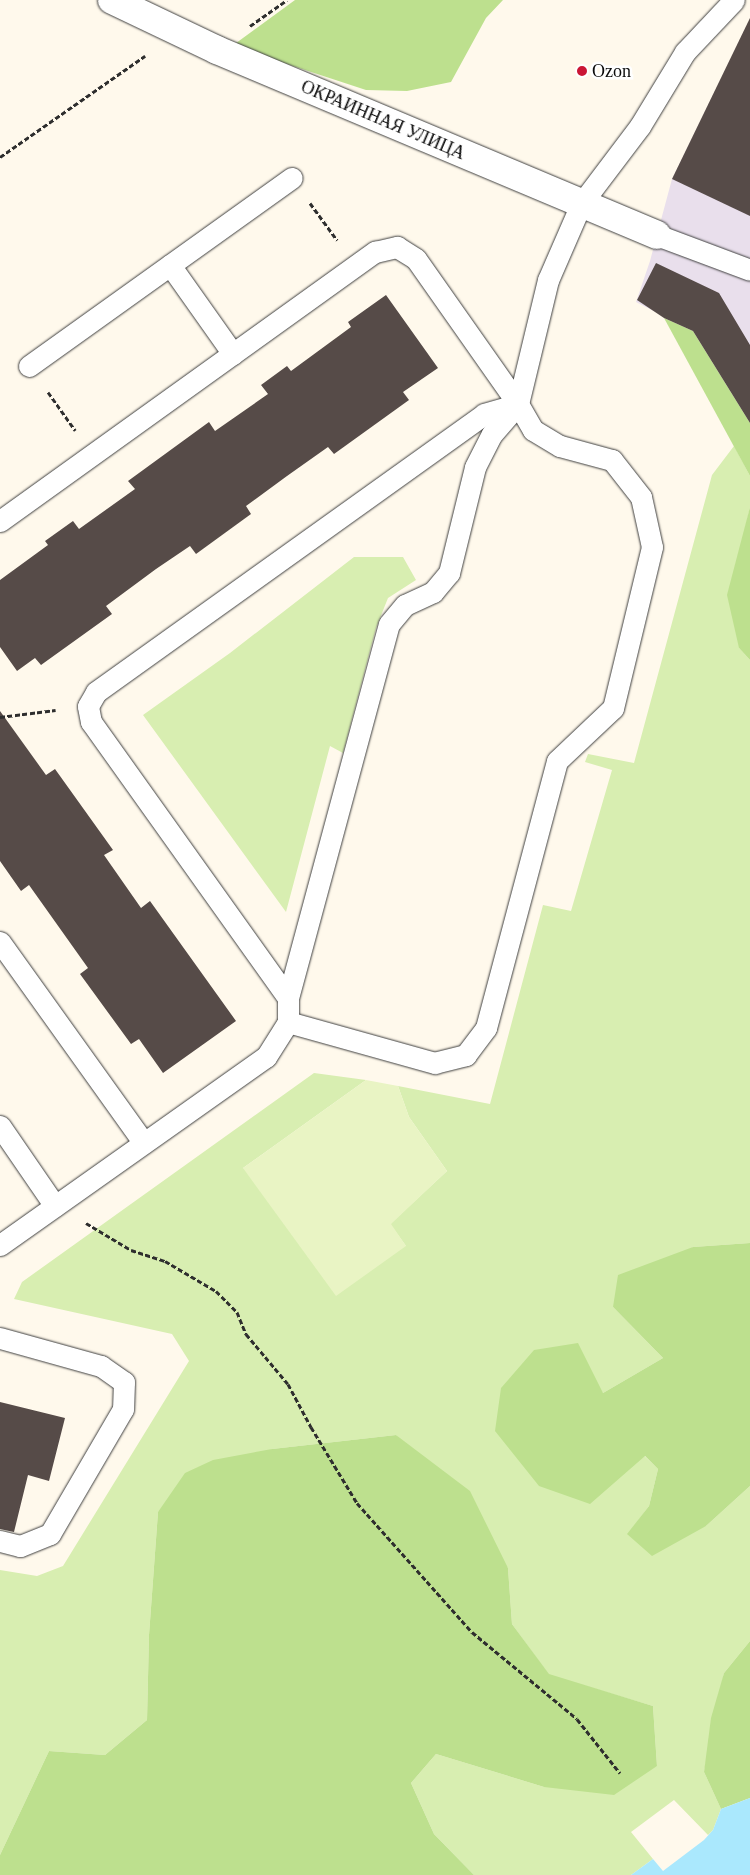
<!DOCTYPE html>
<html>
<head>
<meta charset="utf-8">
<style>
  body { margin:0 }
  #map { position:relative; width:750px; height:1875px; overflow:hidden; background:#fff9ec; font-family:Georgia,serif }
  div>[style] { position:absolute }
  .industrial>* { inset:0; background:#e9dfec }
  .green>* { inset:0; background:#d8eeb1 }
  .forest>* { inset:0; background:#bde08e }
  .pitch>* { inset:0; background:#e9f4c4 }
  .water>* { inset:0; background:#aae8fd }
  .building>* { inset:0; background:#564b48 }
  .path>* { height:3px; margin-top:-1.5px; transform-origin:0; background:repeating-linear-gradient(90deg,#2e2e2e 0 5px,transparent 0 7.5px) }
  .roads { filter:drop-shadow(0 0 1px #3f3f3f) drop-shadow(0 0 1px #3f3f3f) }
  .service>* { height:21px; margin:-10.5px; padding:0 10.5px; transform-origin:10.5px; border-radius:10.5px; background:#fff }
  .minor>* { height:28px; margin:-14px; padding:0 14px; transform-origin:14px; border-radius:14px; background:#fff }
  .dots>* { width:14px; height:14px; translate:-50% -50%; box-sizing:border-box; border:2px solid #fff; border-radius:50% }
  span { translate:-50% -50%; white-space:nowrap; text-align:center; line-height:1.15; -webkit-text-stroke:5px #fff; paint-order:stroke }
  .poi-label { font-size:18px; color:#0c0c0c }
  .left { translate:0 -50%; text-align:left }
  .street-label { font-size:18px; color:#0c0c0c }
</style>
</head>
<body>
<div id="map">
  <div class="industrial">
    <div style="clip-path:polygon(750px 23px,750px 423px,693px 331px,636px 302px,650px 261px,672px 179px,747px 25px)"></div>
  </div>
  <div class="green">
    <div style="clip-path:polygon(734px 446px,750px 476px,750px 507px,742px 543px,739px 648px,750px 660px,750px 1243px,693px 1247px,613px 1307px,663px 1358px,603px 1393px,534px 1350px,658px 1469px,649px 1506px,628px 1534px,706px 1526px,750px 1486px,750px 1641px,724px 1673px,704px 1772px,721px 1809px,713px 1830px,708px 1835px,674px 1800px,631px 1832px,653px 1859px,631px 1875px,474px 1875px,434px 1834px,411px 1783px,436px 1754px,544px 1787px,657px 1766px,653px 1706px,549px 1675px,512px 1624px,508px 1568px,396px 1435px,272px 1449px,158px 1512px,149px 1635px,147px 1720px,105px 1755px,49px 1751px,0 1855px,0 1570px,37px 1576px,63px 1566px,189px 1361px,172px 1334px,14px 1299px,22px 1282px,314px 1073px,366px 1080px,243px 1168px,406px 1246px,390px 1224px,447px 1171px,409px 1117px,398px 1086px,490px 1104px,543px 905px,571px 911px,612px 770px,585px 762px,588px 754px,634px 763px,712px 475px)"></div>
    <div style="clip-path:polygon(354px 557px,403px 557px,416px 580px,388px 598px,376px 628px,343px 753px,330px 746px,286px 912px,143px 715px,230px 653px)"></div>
  </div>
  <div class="forest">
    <div style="clip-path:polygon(295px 0,503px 0,486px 18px,451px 82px,407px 91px,366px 90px,232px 46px)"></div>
    <div style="clip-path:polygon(664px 318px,693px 331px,750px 423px,750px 476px)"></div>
    <div style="clip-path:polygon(750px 507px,750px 660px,739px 648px,727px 595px)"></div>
    <div style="clip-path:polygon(750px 1243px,750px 1486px,706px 1526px,652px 1556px,627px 1534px,649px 1506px,658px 1469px,645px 1456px,590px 1504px,539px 1486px,495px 1431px,501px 1388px,534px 1350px,578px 1343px,603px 1393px,663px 1358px,613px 1307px,618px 1275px,693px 1247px)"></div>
    <div style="clip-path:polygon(396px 1435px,470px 1491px,508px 1568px,512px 1624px,549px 1674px,653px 1706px,657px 1766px,614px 1795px,544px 1787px,436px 1754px,411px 1783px,434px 1834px,474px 1875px,0 1875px,0 1855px,49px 1751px,105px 1755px,147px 1720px,149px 1635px,158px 1512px,185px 1473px,213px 1460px,272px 1449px)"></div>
    <div style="clip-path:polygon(750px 1641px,750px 1798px,721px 1809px,704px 1772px,711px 1718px,724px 1673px)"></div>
  </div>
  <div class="pitch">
    <div style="clip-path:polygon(366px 1080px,398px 1086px,409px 1117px,447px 1171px,391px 1224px,406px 1246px,336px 1296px,243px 1168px)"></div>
  </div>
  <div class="water">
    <div style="clip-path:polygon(750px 1798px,750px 1875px,631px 1875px,653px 1859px,663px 1871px,704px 1840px,713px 1830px,721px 1809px)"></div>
  </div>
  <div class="building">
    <div style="clip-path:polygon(750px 18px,750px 216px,672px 179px)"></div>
    <div style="clip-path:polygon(656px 263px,719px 293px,750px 345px,750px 423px,693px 331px,664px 318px,637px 300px)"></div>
    <div style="clip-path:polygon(386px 295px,438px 368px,403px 392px,409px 400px,334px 454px,328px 447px,287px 476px,246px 506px,251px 514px,196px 554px,190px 546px,156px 569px,106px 606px,112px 614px,41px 665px,35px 658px,17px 671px,0 647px,0 580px,48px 545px,45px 541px,73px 521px,79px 529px,135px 489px,128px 481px,209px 422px,215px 431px,268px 394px,261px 385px,287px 366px,291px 371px,351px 327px,348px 322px)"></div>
    <div style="clip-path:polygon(0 711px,46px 775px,55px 769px,113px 850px,104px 855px,141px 908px,150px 901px,236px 1021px,163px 1073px,139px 1039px,131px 1044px,80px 974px,88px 968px,29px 885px,21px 891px,0 861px)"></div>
    <div style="clip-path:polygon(0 1402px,65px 1418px,49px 1481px,28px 1475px,14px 1532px,0 1529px)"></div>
  </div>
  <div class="path">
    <div style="left:250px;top:26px;width:45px;rotate:-35.1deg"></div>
    <div style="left:0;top:157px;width:177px;rotate:-34.9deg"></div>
    <div style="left:310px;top:203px;width:46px;rotate:53.9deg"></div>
    <div style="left:48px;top:392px;width:47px;rotate:54.6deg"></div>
    <div style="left:0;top:717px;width:56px;rotate:-7.1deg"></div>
    <div style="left:86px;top:1223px;width:52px;rotate:31deg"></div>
    <div style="left:131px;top:1250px;width:36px;rotate:18deg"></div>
    <div style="left:165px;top:1261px;width:59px;rotate:30.5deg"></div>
    <div style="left:216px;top:1291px;width:30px;rotate:45deg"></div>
    <div style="left:237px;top:1312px;width:24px;rotate:68deg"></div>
    <div style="left:246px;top:1334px;width:65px;rotate:50deg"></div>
    <div style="left:288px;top:1384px;width:49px;rotate:61.9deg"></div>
    <div style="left:311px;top:1427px;width:89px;rotate:58.8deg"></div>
    <div style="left:357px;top:1503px;width:173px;rotate:48.3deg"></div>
    <div style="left:472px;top:1632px;width:136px;rotate:39.6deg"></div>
    <div style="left:577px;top:1719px;width:69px;rotate:51.5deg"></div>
  </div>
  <div class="roads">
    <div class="service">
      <div style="left:657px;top:235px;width:99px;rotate:20.6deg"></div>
      <div style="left:170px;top:265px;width:109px;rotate:54.7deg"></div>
      <div style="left:29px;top:366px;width:323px;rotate:-35.6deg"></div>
      <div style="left:0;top:521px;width:462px;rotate:-35.7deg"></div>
      <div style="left:375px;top:252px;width:23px;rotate:-13deg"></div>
      <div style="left:397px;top:247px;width:22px;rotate:32deg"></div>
      <div style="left:416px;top:259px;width:177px;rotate:54.9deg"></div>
      <div style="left:518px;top:404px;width:30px;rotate:60deg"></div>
      <div style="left:533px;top:430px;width:31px;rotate:31deg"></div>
      <div style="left:560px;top:446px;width:54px;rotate:15.1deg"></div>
      <div style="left:612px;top:460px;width:47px;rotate:51.9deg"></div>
      <div style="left:641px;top:497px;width:51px;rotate:77.6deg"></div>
      <div style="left:652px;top:547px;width:166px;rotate:103.6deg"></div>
      <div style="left:613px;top:708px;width:77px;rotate:136.6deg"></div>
      <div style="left:557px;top:761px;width:276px;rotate:104.9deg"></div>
      <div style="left:486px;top:1028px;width:34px;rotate:127deg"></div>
      <div style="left:466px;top:1055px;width:32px;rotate:166deg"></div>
      <div style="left:435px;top:1063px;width:153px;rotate:-164.4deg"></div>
      <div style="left:0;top:942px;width:247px;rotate:54.4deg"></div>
      <div style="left:288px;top:998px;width:387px;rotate:-74.9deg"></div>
      <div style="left:389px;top:624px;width:25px;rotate:-50deg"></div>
      <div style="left:405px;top:605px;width:31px;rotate:-25deg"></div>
      <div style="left:433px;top:592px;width:25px;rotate:-50deg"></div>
      <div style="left:449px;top:573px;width:109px;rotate:-76.2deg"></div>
      <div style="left:475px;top:467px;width:37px;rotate:-63deg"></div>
      <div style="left:492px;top:434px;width:40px;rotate:-49deg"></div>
      <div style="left:518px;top:404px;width:128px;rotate:-76.4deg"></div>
      <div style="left:548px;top:280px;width:83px;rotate:-66.5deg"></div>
      <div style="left:581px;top:204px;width:98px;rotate:-52.9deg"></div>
      <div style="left:640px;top:126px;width:87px;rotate:-58.7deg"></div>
      <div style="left:685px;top:52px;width:71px;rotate:-46.7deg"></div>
      <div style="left:0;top:1126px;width:97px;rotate:55.5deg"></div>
      <div style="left:0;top:1245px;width:326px;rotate:-35.3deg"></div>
      <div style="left:266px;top:1057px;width:41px;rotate:-57.8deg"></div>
      <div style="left:288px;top:1022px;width:24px;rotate:-90deg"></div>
      <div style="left:288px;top:998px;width:339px;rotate:-125.5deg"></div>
      <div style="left:91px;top:722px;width:16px;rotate:-101deg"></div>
      <div style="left:88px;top:706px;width:16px;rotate:-60deg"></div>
      <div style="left:96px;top:692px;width:477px;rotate:-35.6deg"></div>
      <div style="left:484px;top:414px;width:35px;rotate:-16deg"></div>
      <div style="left:0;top:1338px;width:105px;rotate:15.5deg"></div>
      <div style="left:101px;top:1366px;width:28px;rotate:35deg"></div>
      <div style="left:124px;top:1382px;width:27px;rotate:92deg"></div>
      <div style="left:123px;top:1409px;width:145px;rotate:120.3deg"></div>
      <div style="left:50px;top:1534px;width:32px;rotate:158deg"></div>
      <div style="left:20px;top:1546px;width:21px;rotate:-166deg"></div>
    </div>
    <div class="minor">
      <div style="left:112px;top:0;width:116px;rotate:25.5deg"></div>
      <div style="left:217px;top:50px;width:477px;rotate:22.8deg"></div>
    </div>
  </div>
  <div class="dots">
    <div style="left:582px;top:71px;background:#cb1635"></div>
  </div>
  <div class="poi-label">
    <span class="left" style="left:592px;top:71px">Ozon</span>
  </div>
  <div class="street-label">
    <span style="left:383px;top:120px;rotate:23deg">ОКРАИННАЯ УЛИЦА</span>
  </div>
</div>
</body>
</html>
